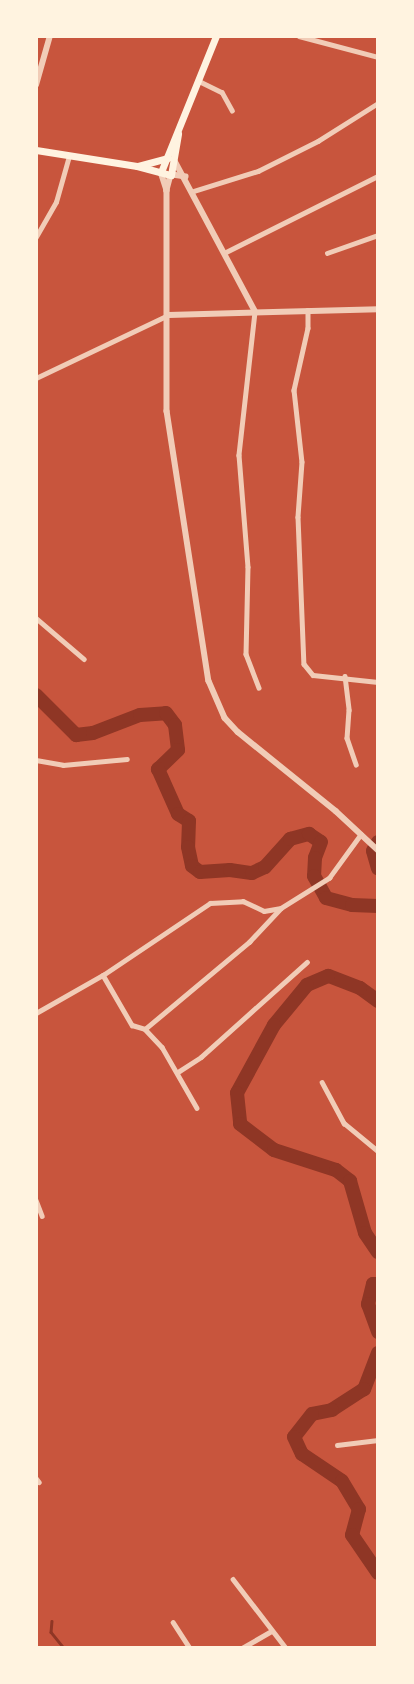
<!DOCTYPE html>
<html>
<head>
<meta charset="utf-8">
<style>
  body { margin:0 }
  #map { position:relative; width:414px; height:1684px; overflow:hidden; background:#c8553d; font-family:"IBM Plex Sans",sans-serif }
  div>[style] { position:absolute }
  .stream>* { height:2.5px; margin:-1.25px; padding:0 1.25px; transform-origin:1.25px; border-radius:1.25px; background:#8f3625 }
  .river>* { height:14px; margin:-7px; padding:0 7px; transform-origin:7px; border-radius:7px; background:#8f3625 }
  .minor>* { height:4.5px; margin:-2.25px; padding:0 2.25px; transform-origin:2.25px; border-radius:2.25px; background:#f1ccb7 }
  .tertiary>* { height:5.5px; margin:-2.75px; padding:0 2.75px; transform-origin:2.75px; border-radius:2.75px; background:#f1ccb7 }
  .primary>* { height:7px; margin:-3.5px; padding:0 3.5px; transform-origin:3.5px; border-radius:3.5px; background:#fff3e0 }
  span { translate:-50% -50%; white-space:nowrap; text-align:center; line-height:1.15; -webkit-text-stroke:4px #fff3e0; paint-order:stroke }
  .frame { position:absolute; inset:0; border:38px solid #fff3e0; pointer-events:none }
</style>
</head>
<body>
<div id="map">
  <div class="stream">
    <div style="left:52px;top:1621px;width:11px;rotate:95deg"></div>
    <div style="left:51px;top:1632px;width:21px;rotate:51deg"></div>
  </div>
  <div class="river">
    <div style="left:36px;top:695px;width:57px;rotate:45deg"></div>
    <div style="left:76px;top:735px;width:17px;rotate:-7deg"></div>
    <div style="left:93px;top:733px;width:50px;rotate:-21deg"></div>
    <div style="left:140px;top:715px;width:26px;rotate:-4deg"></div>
    <div style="left:166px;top:713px;width:15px;rotate:53deg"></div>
    <div style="left:175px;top:725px;width:25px;rotate:83deg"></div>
    <div style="left:178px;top:750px;width:28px;rotate:136deg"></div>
    <div style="left:158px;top:769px;width:49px;rotate:66deg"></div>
    <div style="left:178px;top:814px;width:13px;rotate:32deg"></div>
    <div style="left:189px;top:821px;width:26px;rotate:92deg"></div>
    <div style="left:188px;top:847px;width:19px;rotate:78deg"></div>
    <div style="left:192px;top:866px;width:10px;rotate:37deg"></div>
    <div style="left:200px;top:872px;width:30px;rotate:-4deg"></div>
    <div style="left:230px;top:870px;width:22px;rotate:8deg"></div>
    <div style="left:252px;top:873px;width:14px;rotate:-25deg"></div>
    <div style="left:265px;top:867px;width:38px;rotate:-48deg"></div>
    <div style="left:290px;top:839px;width:20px;rotate:-15deg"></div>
    <div style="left:309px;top:834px;width:14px;rotate:34deg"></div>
    <div style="left:321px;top:842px;width:17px;rotate:111deg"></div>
    <div style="left:315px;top:858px;width:18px;rotate:93deg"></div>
    <div style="left:314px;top:876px;width:25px;rotate:61deg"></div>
    <div style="left:326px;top:898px;width:27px;rotate:15deg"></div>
    <div style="left:352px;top:905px;width:26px;rotate:2deg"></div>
    <div style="left:378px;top:842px;width:10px;rotate:119deg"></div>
    <div style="left:373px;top:851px;width:18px;rotate:74deg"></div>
    <div style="left:378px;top:1001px;width:22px;rotate:-144deg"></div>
    <div style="left:360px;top:988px;width:34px;rotate:-159deg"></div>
    <div style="left:328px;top:976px;width:23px;rotate:157deg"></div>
    <div style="left:307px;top:985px;width:52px;rotate:129.5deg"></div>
    <div style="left:274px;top:1025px;width:77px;rotate:118.6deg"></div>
    <div style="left:237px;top:1093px;width:31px;rotate:84deg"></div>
    <div style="left:240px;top:1124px;width:43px;rotate:37.4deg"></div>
    <div style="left:274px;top:1150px;width:65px;rotate:17.9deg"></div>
    <div style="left:336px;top:1170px;width:18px;rotate:38deg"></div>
    <div style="left:350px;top:1181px;width:54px;rotate:73.9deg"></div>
    <div style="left:365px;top:1233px;width:23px;rotate:56deg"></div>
    <div style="left:378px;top:1284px;width:5px;rotate:180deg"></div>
    <div style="left:373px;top:1284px;width:21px;rotate:104deg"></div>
    <div style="left:368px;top:1304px;width:30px;rotate:70deg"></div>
    <div style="left:378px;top:1353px;width:39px;rotate:111deg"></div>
    <div style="left:364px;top:1389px;width:38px;rotate:147deg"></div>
    <div style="left:332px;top:1410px;width:20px;rotate:169deg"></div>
    <div style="left:312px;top:1414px;width:29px;rotate:128deg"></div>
    <div style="left:294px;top:1437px;width:19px;rotate:65deg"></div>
    <div style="left:302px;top:1454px;width:48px;rotate:34deg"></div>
    <div style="left:342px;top:1481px;width:33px;rotate:59deg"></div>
    <div style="left:359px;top:1509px;width:27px;rotate:105deg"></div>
    <div style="left:352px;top:1535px;width:46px;rotate:55.6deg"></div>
  </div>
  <div class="minor">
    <div style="left:299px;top:36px;width:82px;rotate:14.9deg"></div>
    <div style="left:199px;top:81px;width:25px;rotate:26deg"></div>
    <div style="left:222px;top:92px;width:21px;rotate:61deg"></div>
    <div style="left:194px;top:191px;width:67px;rotate:-17.4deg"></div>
    <div style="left:258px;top:171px;width:67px;rotate:-26.6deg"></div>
    <div style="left:318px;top:141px;width:71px;rotate:-32.3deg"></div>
    <div style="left:36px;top:237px;width:40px;rotate:-60.3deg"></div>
    <div style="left:56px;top:202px;width:48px;rotate:-74.2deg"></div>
    <div style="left:224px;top:253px;width:172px;rotate:-26.6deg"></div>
    <div style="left:327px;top:253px;width:54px;rotate:-19.4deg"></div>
    <div style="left:308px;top:310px;width:18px;rotate:90deg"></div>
    <div style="left:308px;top:328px;width:64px;rotate:102.7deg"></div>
    <div style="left:294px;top:390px;width:72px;rotate:83.7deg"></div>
    <div style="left:302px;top:462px;width:55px;rotate:94.2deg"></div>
    <div style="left:298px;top:517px;width:147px;rotate:87.7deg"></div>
    <div style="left:304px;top:664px;width:14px;rotate:51deg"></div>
    <div style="left:313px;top:675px;width:65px;rotate:6.1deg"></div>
    <div style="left:255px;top:312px;width:144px;rotate:96.4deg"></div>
    <div style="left:239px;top:455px;width:112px;rotate:85.4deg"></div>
    <div style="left:248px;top:567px;width:87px;rotate:91.3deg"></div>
    <div style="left:246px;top:654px;width:36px;rotate:69deg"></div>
    <div style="left:36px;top:378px;width:146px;rotate:-25.5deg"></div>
    <div style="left:36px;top:618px;width:63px;rotate:40.5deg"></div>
    <div style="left:345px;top:676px;width:34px;rotate:83deg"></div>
    <div style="left:349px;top:710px;width:28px;rotate:94deg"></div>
    <div style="left:347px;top:738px;width:28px;rotate:71deg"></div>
    <div style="left:36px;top:760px;width:27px;rotate:10deg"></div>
    <div style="left:63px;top:765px;width:64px;rotate:-5.4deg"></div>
    <div style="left:103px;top:975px;width:58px;rotate:59.9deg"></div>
    <div style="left:132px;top:1025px;width:14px;rotate:17deg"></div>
    <div style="left:145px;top:1029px;width:25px;rotate:47deg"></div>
    <div style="left:162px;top:1047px;width:70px;rotate:60.2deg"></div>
    <div style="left:36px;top:1013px;width:77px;rotate:-29.6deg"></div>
    <div style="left:103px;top:975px;width:129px;rotate:-33.9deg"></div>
    <div style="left:210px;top:903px;width:33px;rotate:-3deg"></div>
    <div style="left:243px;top:901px;width:23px;rotate:25deg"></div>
    <div style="left:264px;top:911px;width:17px;rotate:-10deg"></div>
    <div style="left:281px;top:908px;width:57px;rotate:-32deg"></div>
    <div style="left:329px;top:878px;width:54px;rotate:-54deg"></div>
    <div style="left:145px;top:1029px;width:136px;rotate:-39.9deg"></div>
    <div style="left:249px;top:942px;width:45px;rotate:-46.8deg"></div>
    <div style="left:178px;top:1072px;width:27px;rotate:-33deg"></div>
    <div style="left:201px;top:1057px;width:142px;rotate:-41.9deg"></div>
    <div style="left:322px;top:1082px;width:47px;rotate:61.8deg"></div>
    <div style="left:344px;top:1123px;width:44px;rotate:39.5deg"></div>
    <div style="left:36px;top:1200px;width:17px;rotate:69deg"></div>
    <div style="left:337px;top:1445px;width:41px;rotate:-7deg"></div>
    <div style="left:36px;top:1478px;width:5px;rotate:53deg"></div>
    <div style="left:233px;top:1579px;width:87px;rotate:52.5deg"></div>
    <div style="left:173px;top:1622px;width:31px;rotate:57deg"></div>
    <div style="left:242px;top:1648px;width:34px;rotate:-30deg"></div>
  </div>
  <div class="tertiary">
    <div style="left:36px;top:85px;width:51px;rotate:-74.1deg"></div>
    <div style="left:175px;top:161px;width:170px;rotate:61.9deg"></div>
    <div style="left:161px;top:172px;width:19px;rotate:72deg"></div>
    <div style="left:186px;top:177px;width:15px;rotate:-172deg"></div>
    <div style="left:171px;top:175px;width:16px;rotate:105deg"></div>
    <div style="left:167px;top:190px;width:221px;rotate:90deg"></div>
    <div style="left:167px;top:411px;width:273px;rotate:81.2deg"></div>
    <div style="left:209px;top:681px;width:40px;rotate:66.6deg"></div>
    <div style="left:225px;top:718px;width:19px;rotate:47deg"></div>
    <div style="left:238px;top:732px;width:126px;rotate:38.9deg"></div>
    <div style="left:336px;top:811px;width:57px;rotate:42.9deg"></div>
    <div style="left:169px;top:315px;width:209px;rotate:-1.6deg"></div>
  </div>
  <div class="primary">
    <div style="left:36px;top:150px;width:102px;rotate:9deg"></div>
    <div style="left:137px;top:166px;width:35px;rotate:15deg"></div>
    <div style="left:171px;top:175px;width:42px;rotate:-80.3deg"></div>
    <div style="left:138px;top:166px;width:31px;rotate:-15deg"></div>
    <div style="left:161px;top:172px;width:147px;rotate:-68deg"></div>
  </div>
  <div class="frame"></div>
</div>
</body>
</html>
